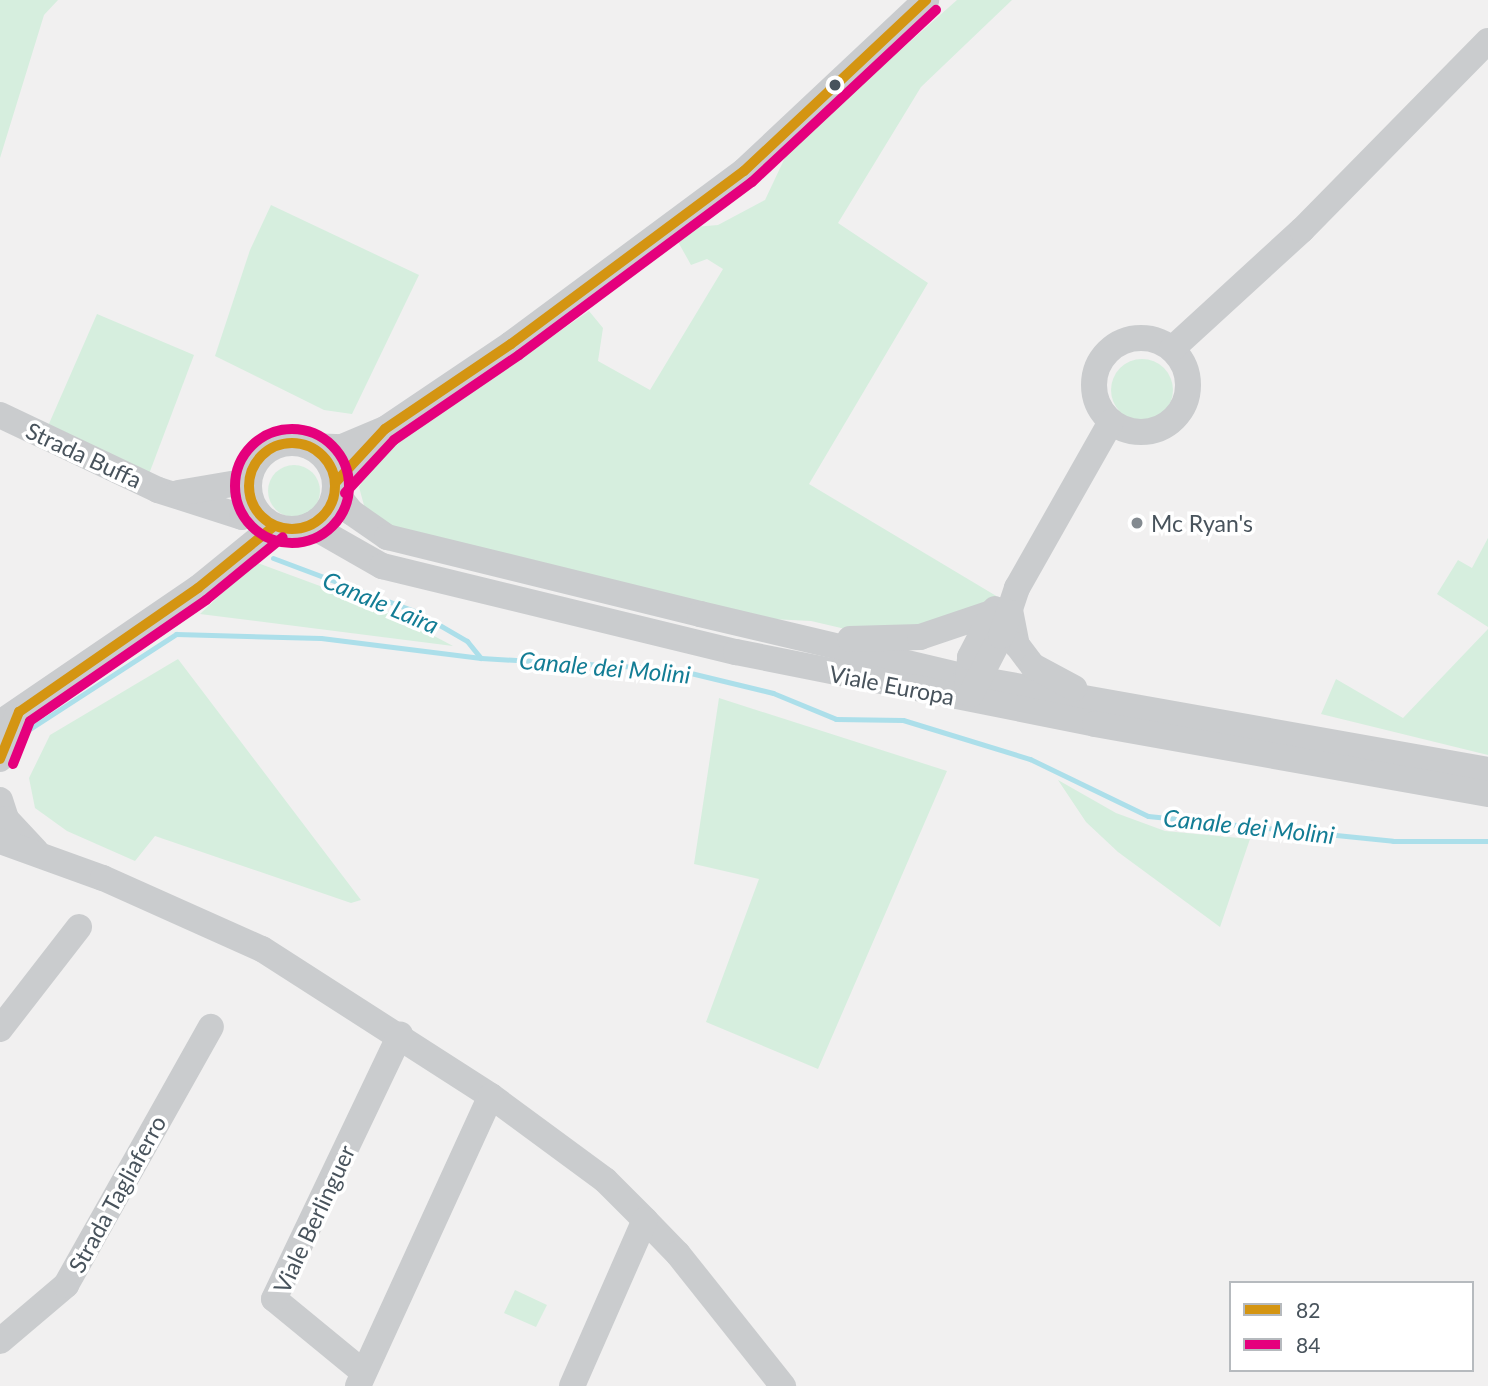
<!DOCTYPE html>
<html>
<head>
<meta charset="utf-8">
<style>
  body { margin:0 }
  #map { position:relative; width:1488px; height:1386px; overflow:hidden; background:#f1f0f0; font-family:Lato,sans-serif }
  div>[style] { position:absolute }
  .green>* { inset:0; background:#d6eede }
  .round { border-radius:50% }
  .stream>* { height:5px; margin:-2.5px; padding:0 2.5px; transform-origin:2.5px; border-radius:2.5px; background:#acdfea }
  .minor>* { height:26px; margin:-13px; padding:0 13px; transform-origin:13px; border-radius:13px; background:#caccce }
  .minor>.ring { margin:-13px; padding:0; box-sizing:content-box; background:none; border:26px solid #caccce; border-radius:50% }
  .bus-1>* { height:10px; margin:-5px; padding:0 5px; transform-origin:5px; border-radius:5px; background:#d49512 }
  .bus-1>.ring { margin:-5px; padding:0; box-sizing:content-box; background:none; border:10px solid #d49512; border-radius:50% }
  .bus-2>* { height:10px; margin:-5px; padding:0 5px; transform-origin:5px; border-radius:5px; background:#e5007d }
  .bus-2>.ring { margin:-5px; padding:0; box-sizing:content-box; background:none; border:10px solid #e5007d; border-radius:50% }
  .dots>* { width:19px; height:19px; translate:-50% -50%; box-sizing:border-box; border:4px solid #fff; border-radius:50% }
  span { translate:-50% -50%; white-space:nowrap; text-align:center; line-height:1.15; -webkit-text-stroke:7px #fff; paint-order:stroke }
  .street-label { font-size:23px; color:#48535c }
  .poi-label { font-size:23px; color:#48535c }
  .left { translate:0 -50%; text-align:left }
  .water-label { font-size:24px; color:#137d95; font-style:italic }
  .legend { position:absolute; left:1229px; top:1281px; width:245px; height:91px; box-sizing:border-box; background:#fff; border:2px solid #b6babe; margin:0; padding:9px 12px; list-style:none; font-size:21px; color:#48535c }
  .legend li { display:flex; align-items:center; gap:14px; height:35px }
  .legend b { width:35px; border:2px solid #b6babe }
</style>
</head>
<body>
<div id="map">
  <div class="green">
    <div style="clip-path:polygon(0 0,58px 0,44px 15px,0 158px)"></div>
    <div style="clip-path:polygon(957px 0,1012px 0,921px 87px,838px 223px,928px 283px,809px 484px,998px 597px,919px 627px,854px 631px,811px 621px,755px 618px,390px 530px,365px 509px,359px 487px,377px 457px,589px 311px,603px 328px,598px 361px,650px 390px,723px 269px,707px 259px,691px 265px,677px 240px,694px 227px,718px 225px,765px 200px,789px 149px)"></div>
    <div style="clip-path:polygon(271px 205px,419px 275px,352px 414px,324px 410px,215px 356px,250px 250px)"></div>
    <div style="clip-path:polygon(97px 314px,194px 355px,149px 474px,48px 426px)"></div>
    <div class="round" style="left:1111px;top:359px;width:62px;height:62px"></div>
    <div class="round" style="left:268px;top:465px;width:52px;height:52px"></div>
    <div style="clip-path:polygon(1488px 538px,1488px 627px,1437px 594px,1458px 560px,1472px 568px)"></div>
    <div style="clip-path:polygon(255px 562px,385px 610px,453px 646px,200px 614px)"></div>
    <div style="clip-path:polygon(1488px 629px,1488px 755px,1321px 714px,1336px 679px,1403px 718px)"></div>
    <div style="clip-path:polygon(178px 659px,361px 900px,351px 903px,155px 836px,135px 861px,67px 831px,35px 808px,29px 778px,50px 735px)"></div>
    <div style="clip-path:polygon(719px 698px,947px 771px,818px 1069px,706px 1022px,759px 879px,694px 864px)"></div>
    <div style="clip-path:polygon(1058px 780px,1116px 813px,1165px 831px,1250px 839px,1220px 927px,1118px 852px,1086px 822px)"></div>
    <div style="clip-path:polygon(515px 1290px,547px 1305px,536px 1327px,504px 1313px)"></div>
  </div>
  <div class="stream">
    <div style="left:273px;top:558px;width:154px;rotate:20.6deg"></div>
    <div style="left:417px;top:612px;width:58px;rotate:30.1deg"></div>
    <div style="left:467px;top:641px;width:22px;rotate:51deg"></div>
    <div style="left:22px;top:734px;width:184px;rotate:-33deg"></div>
    <div style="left:176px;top:634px;width:145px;rotate:1.6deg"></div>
    <div style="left:321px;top:638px;width:161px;rotate:7.1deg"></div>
    <div style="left:481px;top:658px;width:193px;rotate:3.3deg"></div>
    <div style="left:674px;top:669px;width:102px;rotate:13.6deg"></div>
    <div style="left:773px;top:693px;width:68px;rotate:22.4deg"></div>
    <div style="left:836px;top:719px;width:67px;rotate:0.9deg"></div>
    <div style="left:903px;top:720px;width:133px;rotate:17.1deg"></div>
    <div style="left:1030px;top:759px;width:131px;rotate:25.8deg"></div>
    <div style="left:1148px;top:816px;width:246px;rotate:5.8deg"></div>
    <div style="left:1393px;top:841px;width:95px"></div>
  </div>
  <div class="minor">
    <div class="ring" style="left:1094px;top:338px;width:68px;height:68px"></div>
    <div style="left:1172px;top:349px;width:176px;rotate:-42.5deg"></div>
    <div style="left:1302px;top:230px;width:265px;rotate:-45.5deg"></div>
    <div style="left:0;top:415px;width:175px;rotate:25.4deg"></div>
    <div style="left:158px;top:490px;width:88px;rotate:17.8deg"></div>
    <div style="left:242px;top:517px;width:16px;rotate:-18deg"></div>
    <div class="ring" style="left:249px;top:443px;width:60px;height:60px"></div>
    <div style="left:309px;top:446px;width:33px;rotate:2deg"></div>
    <div style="left:342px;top:447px;width:47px;rotate:-22.7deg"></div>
    <div style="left:385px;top:429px;width:152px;rotate:-34deg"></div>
    <div style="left:511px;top:344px;width:290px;rotate:-36.6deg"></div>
    <div style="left:744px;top:171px;width:250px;rotate:-43.2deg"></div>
    <div style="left:335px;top:483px;width:69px;rotate:-46.8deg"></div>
    <div style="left:335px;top:492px;width:26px;rotate:51deg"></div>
    <div style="left:351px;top:512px;width:44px;rotate:34.8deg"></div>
    <div style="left:387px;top:537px;width:322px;rotate:13.8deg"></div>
    <div style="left:700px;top:614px;width:273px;rotate:13.3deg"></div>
    <div style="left:966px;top:677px;width:530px;rotate:10.1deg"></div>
    <div style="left:178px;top:493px;width:61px;rotate:-9.5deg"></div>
    <div style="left:238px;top:483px;width:18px;rotate:-43deg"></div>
    <div style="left:310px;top:525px;width:83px;rotate:29.7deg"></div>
    <div style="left:382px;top:566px;width:364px;rotate:13.7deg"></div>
    <div style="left:736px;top:652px;width:366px;rotate:11.3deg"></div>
    <div style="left:1095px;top:724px;width:399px;rotate:10.1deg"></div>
    <div style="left:1010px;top:610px;width:36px;rotate:79deg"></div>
    <div style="left:1017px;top:645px;width:26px;rotate:53deg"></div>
    <div style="left:1033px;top:666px;width:47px;rotate:28.2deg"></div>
    <div style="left:850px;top:639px;width:70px;rotate:-1.6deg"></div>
    <div style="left:920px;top:637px;width:75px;rotate:-18.7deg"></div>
    <div style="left:967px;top:693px;width:36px;rotate:-85deg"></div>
    <div style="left:970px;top:657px;width:54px;rotate:-62.5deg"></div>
    <div style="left:971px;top:694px;width:65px;rotate:-62.7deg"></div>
    <div style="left:1001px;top:636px;width:51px;rotate:-71.6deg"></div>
    <div style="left:1017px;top:588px;width:191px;rotate:-60.5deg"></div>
    <div style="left:0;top:723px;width:240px;rotate:-34.3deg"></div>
    <div style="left:198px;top:588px;width:98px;rotate:-39.2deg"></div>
    <div style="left:0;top:759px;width:51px;rotate:-68deg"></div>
    <div style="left:0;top:800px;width:20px;rotate:72deg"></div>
    <div style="left:6px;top:819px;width:44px;rotate:46.8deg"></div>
    <div style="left:0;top:841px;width:109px;rotate:19.8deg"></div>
    <div style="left:103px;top:878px;width:174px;rotate:24.1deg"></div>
    <div style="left:262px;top:949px;width:272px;rotate:32.7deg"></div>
    <div style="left:491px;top:1096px;width:142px;rotate:36.4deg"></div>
    <div style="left:605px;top:1180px;width:57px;rotate:45deg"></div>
    <div style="left:645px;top:1220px;width:47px;rotate:45.9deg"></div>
    <div style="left:678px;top:1254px;width:169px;rotate:51.5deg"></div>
    <div style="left:0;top:1029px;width:129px;rotate:-52.2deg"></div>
    <div style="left:0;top:1341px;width:87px;rotate:-40.3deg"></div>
    <div style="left:66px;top:1285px;width:296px;rotate:-60.7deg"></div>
    <div style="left:363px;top:1372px;width:115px;rotate:-140.6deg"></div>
    <div style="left:274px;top:1299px;width:293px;rotate:-64.5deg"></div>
    <div style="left:358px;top:1386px;width:319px;rotate:-65.4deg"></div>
    <div style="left:572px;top:1386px;width:181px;rotate:-66.3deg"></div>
  </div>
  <div class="bus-1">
    <div class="ring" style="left:249px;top:443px;width:76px;height:76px"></div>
    <div style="left:335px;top:483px;width:74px;rotate:-47.2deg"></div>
    <div style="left:385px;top:429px;width:152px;rotate:-34deg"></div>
    <div style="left:511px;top:344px;width:290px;rotate:-36.6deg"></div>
    <div style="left:744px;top:171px;width:250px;rotate:-43.2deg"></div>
    <div style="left:0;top:759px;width:51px;rotate:-68deg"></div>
    <div style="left:19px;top:712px;width:218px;rotate:-34.7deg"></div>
    <div style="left:198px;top:588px;width:98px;rotate:-39.2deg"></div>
  </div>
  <div class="bus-2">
    <div class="ring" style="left:235px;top:429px;width:104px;height:104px"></div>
    <div style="left:345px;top:493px;width:72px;rotate:-47.2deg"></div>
    <div style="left:394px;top:440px;width:151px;rotate:-34.2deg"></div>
    <div style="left:519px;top:355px;width:290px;rotate:-36.6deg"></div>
    <div style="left:752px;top:182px;width:252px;rotate:-43.1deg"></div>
    <div style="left:13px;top:764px;width:46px;rotate:-68.4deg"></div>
    <div style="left:30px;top:721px;width:214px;rotate:-34.5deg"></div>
    <div style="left:206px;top:600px;width:99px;rotate:-39.3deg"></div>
  </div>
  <div class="dots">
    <div style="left:835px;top:85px;background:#48535c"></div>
    <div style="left:1137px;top:523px;background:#838a90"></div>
  </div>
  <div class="street-label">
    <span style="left:84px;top:455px;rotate:25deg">Strada Buffa</span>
    <span style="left:892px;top:685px;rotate:11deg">Viale Europa</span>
    <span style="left:117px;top:1194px;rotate:-61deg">Strada Tagliaferro</span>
    <span style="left:314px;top:1219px;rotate:-65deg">Viale Berlinguer</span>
  </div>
  <div class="poi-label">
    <span class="left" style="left:1151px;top:523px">Mc Ryan's</span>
  </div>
  <div class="water-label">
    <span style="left:381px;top:602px;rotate:23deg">Canale Laira</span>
    <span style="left:605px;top:667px;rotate:5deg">Canale dei Molini</span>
    <span style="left:1249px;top:826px;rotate:6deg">Canale dei Molini</span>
  </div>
  <ul class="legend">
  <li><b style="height:9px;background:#d49512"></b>82</li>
  <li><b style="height:9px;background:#e5007d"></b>84</li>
  </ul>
</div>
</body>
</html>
